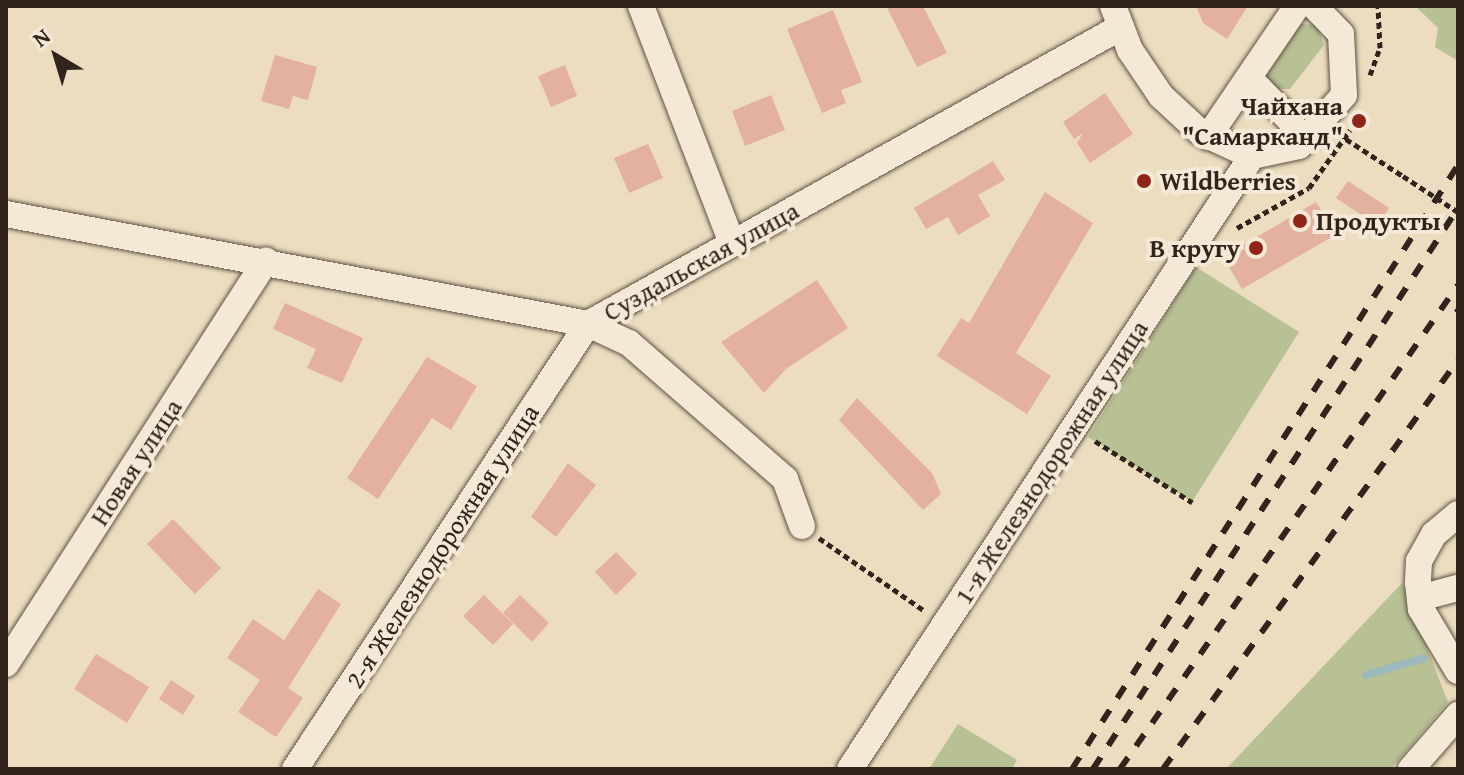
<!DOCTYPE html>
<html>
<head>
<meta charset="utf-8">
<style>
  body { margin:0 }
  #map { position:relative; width:1464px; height:775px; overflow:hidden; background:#ecddc0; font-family:"Gentium Book Plus",serif }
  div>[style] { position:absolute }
  .green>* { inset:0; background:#b7c193 }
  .stream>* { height:8px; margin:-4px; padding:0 4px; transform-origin:4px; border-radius:4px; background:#9cbabb }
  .building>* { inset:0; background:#e4b09f }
  .path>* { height:5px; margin-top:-2.5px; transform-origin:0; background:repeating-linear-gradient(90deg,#30241c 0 6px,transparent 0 10px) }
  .roads { filter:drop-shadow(0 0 2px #5f5245) drop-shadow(0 0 2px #5f5245) }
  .minor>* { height:26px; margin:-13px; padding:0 13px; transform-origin:13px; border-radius:13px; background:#f3e9d6 }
  .rail>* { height:6px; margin-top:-3px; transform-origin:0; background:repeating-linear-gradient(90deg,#30241c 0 14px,transparent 0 28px) }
  .path-bridge>* { height:5px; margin-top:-2.5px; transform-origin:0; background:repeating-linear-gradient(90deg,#30241c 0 6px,transparent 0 10px) }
  .dots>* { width:22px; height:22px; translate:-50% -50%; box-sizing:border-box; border:4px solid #f3e9d6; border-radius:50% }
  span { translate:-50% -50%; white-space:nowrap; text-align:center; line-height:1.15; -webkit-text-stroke:8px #f3e9d6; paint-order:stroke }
  .poi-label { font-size:26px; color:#30241c; font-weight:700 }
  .right { translate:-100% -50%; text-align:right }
  .left { translate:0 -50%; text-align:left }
  .street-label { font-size:26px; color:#30241c }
  .frame { position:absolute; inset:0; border:8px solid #30241c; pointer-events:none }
  .north { position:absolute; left:16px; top:16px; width:80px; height:80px; -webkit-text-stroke:6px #f3e9d6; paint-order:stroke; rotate:322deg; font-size:22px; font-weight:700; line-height:32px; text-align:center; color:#30241c }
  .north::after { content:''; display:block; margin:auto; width:28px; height:36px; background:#30241c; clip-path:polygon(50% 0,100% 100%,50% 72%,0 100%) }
</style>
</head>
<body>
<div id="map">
  <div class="green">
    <div style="clip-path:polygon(1415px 6px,1458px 6px,1458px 61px,1435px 47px,1438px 28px)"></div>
    <div style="clip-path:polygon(1301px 24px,1317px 25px,1324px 45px,1290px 89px,1273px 89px,1265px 77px)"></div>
    <div style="clip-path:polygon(1196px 267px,1299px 332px,1192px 502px,1088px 437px)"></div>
    <div style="clip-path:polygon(1402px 583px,1448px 702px,1391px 769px,1226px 769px)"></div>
    <div style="clip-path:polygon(958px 724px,1017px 760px,1012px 769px,929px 769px)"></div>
  </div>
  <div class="stream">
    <div style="left:1457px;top:642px;width:1px"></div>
    <div style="left:1366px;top:675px;width:60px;rotate:-16.3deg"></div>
  </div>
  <div class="building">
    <div style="clip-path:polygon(886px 6px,923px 6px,947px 53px,917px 67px)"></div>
    <div style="clip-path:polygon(1196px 6px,1248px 6px,1227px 39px,1203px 23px)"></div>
    <div style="clip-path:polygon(833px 10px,862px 82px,841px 90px,846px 103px,822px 113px,787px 29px)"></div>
    <div style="clip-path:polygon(275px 55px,317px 67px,308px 100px,293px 96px,289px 109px,261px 101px)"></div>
    <div style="clip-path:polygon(565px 65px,577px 96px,551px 107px,538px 76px)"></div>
    <div style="clip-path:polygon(1105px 93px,1133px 134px,1090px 163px,1077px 143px,1083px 133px,1074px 139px,1063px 122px)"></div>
    <div style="clip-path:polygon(771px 95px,785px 130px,745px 146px,732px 111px)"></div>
    <div style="clip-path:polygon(648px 144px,663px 178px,629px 193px,614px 158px)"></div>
    <div style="clip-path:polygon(993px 161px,1005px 180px,978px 195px,990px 216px,958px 235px,948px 217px,926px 229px,914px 208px)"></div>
    <div style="clip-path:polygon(1348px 181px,1389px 208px,1378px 226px,1336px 198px)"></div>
    <div style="clip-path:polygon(1045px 192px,1093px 223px,1016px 353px,1051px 376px,1027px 414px,937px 356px,961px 318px,969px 323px)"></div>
    <div style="clip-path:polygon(1316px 202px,1337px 234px,1242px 289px,1223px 257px)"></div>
    <div style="clip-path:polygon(817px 280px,848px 328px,786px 369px,764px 393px,721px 342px)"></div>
    <div style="clip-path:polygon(285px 303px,363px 338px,342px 383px,307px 368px,316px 349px,273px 329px)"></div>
    <div style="clip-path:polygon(427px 357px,477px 386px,451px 430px,432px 418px,378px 499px,347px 478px)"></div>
    <div style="clip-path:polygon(857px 398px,932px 473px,941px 494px,923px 510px,839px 420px)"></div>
    <div style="clip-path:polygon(568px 463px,596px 485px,556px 537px,531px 517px)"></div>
    <div style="clip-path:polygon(173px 519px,221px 568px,195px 594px,147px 544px)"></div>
    <div style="clip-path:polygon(616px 552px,637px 574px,616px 595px,595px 572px)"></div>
    <div style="clip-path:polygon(318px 589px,341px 604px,288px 688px,303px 698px,276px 737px,238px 712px,260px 680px,227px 658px,253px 619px,284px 640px)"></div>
    <div style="clip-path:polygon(484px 595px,513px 624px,493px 645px,463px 616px)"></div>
    <div style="clip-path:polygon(520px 595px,549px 623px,532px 642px,503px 613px)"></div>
    <div style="clip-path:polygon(96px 654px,149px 687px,127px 723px,74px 689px)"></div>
    <div style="clip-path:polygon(171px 680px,195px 696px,183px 715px,159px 699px)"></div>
  </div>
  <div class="path">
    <div style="left:1370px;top:75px;width:29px;rotate:-70deg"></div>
    <div style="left:1380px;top:48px;width:42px;rotate:-92.7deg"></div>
    <div style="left:1346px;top:139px;width:68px;rotate:33deg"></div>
    <div style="left:1237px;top:228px;width:82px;rotate:-29.1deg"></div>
    <div style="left:1309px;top:188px;width:71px;rotate:-54.7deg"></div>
    <div style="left:1456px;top:312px;width:4px;rotate:-56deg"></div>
    <div style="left:1095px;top:441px;width:115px;rotate:32.2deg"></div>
    <div style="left:819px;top:538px;width:129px;rotate:34.6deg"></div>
  </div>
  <div class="roads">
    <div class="minor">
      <div style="left:641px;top:6px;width:254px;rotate:69deg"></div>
      <div style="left:1113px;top:6px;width:47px;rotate:68.9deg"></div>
      <div style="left:1130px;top:50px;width:55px;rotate:56deg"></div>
      <div style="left:1161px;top:96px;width:53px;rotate:42.7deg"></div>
      <div style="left:1200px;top:132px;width:57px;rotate:24.8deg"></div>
      <div style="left:1249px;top:78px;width:60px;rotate:45.7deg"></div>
      <div style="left:1291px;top:121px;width:26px;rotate:72deg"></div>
      <div style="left:1208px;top:137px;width:158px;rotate:-55.8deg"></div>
      <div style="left:1252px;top:156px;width:48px;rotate:-12deg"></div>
      <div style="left:1299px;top:146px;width:68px;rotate:-48.6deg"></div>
      <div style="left:1344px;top:95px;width:61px;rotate:-92.8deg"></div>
      <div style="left:1341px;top:34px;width:39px;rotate:-134deg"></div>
      <div style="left:6px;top:214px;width:592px;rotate:10.7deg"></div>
      <div style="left:588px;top:324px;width:45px;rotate:24.9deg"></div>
      <div style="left:629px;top:343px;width:207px;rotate:41.1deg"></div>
      <div style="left:785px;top:479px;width:50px;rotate:70.1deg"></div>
      <div style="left:1458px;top:514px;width:31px;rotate:140deg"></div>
      <div style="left:1434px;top:534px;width:31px;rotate:119deg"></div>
      <div style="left:1419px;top:561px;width:21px;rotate:93deg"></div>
      <div style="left:1418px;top:582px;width:27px;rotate:84deg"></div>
      <div style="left:1421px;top:609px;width:72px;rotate:59.2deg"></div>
      <div style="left:1420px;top:598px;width:39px;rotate:-15deg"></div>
      <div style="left:6px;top:664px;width:480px;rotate:-57.2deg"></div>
      <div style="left:295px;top:769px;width:533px;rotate:-56.64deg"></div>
      <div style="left:588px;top:324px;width:610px;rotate:-29.13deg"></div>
      <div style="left:850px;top:769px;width:733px;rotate:-56.74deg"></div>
      <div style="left:1411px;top:769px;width:72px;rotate:-49deg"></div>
    </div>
  </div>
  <div class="rail">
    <div style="left:1072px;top:769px;width:717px;rotate:-57.42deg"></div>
    <div style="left:1093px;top:769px;width:669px;rotate:-56.95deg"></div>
    <div style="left:1120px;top:769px;width:590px;rotate:-55.07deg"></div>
    <div style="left:1163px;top:769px;width:504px;rotate:-54.2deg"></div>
  </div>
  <div class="path-bridge">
    <div style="left:1403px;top:176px;width:66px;rotate:33.2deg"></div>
  </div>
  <div class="dots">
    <div style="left:1359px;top:121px;background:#8f2418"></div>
    <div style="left:1144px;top:181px;background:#8f2418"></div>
    <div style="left:1300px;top:221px;background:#8f2418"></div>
    <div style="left:1256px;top:248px;background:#8f2418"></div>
  </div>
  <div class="poi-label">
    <span class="right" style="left:1343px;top:121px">Чайхана<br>"Самарканд"</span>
    <span class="left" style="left:1160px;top:181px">Wildberries</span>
    <span class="left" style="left:1316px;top:221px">Продукты</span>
    <span class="right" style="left:1240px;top:248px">В кругу</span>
  </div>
  <div class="street-label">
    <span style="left:701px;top:261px;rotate:-29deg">Суздальская улица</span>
    <span style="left:136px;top:462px;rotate:-57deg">Новая улица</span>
    <span style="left:1051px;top:462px;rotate:-57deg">1-я Железнодорожная улица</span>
    <span style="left:442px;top:546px;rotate:-57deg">2-я Железнодорожная улица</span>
  </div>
  <div class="frame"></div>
  <div class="north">N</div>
</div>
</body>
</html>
